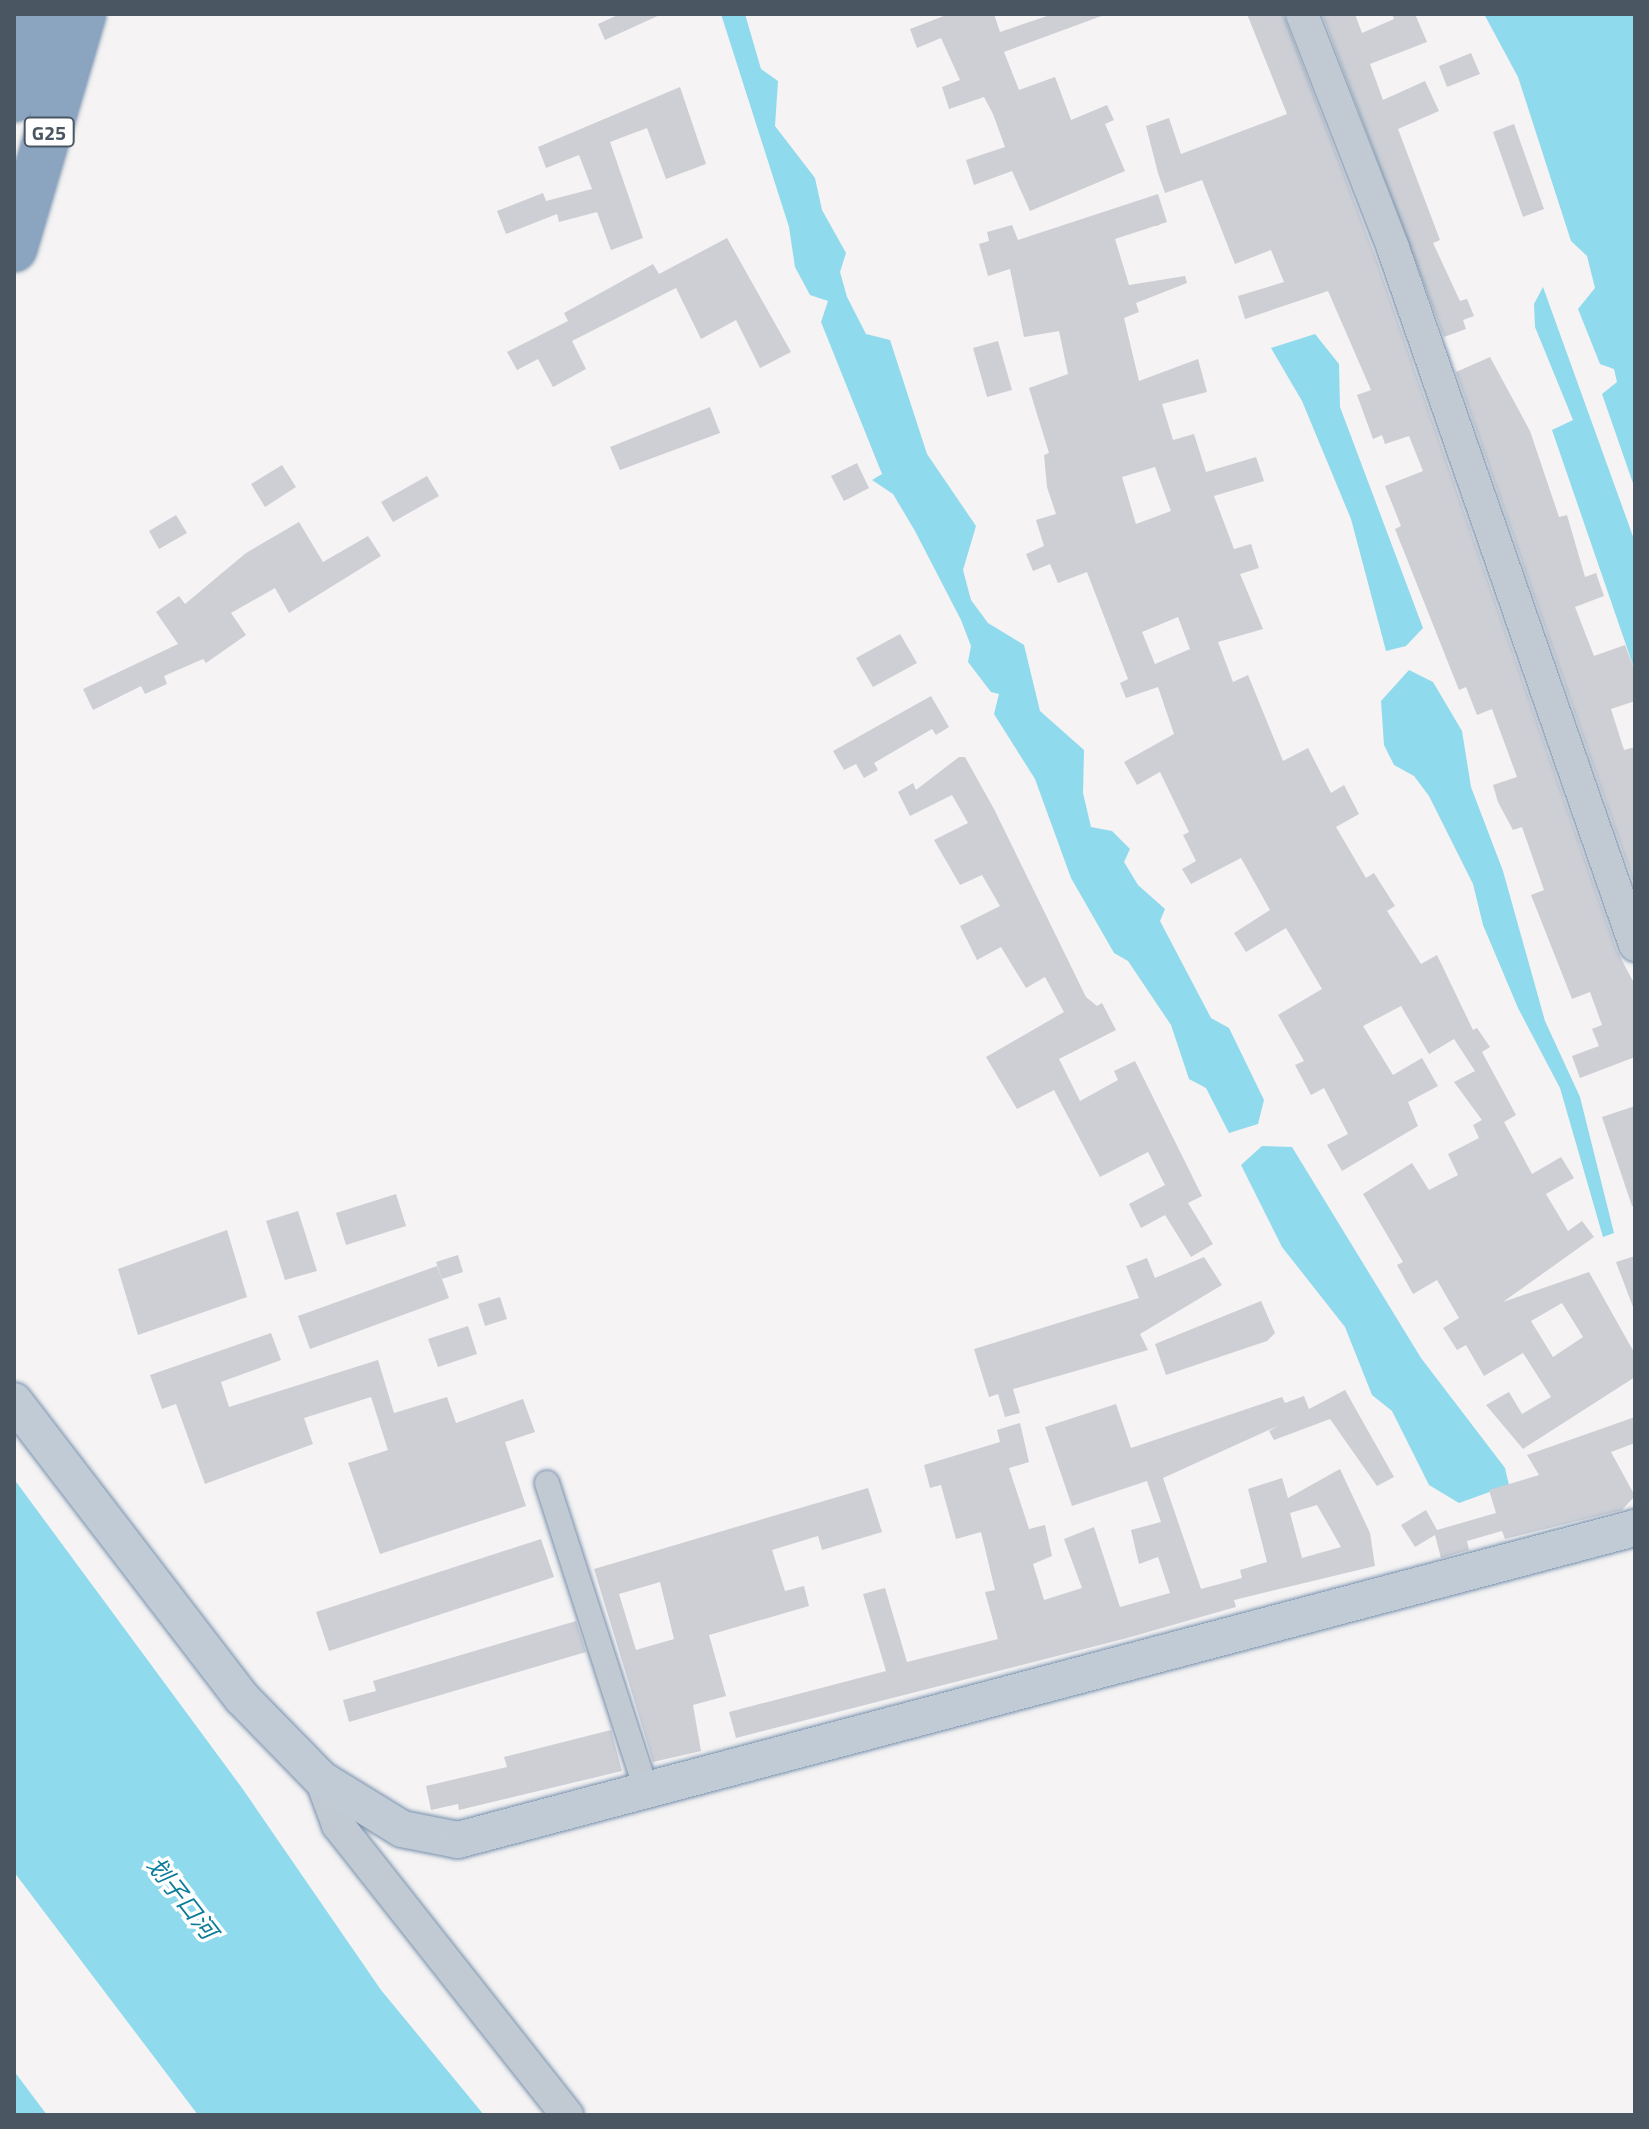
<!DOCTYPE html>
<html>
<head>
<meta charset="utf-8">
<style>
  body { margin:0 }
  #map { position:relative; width:1649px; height:2129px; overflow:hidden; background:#f5f3f3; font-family:"Titillium Web","Noto Sans SC",sans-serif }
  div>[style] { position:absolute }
  .water>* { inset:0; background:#90daee }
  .building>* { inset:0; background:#cdcfd5 }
  .roads { filter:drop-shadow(0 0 2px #7690ad) drop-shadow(0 0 2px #7690ad) }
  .minor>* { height:24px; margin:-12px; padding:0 12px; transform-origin:12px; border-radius:12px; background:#c1cad2 }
  .tertiary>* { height:32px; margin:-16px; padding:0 16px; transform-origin:16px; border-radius:16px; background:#c1cad2 }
  .secondary>* { height:36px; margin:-18px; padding:0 18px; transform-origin:18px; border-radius:18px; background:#c1cbd6 }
  .motorway>* { height:44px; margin:-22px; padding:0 22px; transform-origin:22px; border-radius:22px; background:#8ba5c1 }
  span { translate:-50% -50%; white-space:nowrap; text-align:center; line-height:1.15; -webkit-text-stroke:7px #fff; paint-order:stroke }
  .shield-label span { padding:2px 6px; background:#fff; border:2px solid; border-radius:6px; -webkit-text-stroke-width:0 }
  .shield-label { font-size:20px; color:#4a5661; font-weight:700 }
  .water-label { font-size:24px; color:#0c7c9b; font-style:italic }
  .frame { position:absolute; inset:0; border:16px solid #4a5661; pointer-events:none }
</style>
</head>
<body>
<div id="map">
  <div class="water">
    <div style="clip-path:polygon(721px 14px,745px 14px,761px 69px,778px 81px,775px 126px,815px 178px,822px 210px,846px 253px,840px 272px,847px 297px,866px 334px,890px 340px,927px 454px,976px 526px,963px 570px,971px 600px,988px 623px,1024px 645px,1040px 711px,1084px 750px,1083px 793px,1091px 827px,1112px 831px,1130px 849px,1124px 862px,1138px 885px,1165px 909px,1160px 921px,1211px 1018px,1229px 1028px,1264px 1100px,1258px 1124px,1229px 1133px,1206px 1088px,1189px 1079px,1171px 1025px,1128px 961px,1114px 953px,1071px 878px,1035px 779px,994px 714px,999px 694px,991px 692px,968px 662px,971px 646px,961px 620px,915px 531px,893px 494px,872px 480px,882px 474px,821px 322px,828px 301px,810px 295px,795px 267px,789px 227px)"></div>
    <div style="clip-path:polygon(1484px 14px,1635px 14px,1635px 489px,1602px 394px,1617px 382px,1614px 369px,1600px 364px,1578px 309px,1595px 288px,1587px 256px,1571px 241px,1518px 77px)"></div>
    <div style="clip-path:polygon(1543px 287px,1635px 542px,1635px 671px,1552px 430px,1573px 420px,1535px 327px,1534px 304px)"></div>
    <div style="clip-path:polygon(1315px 334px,1339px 364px,1340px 407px,1423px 628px,1406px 646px,1386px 651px,1351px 519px,1302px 401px,1271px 348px)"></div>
    <div style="clip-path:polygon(1409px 670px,1433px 682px,1462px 731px,1471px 787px,1503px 871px,1545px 1021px,1580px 1097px,1614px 1233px,1603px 1237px,1560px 1088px,1518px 1008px,1483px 925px,1473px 884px,1429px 796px,1414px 776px,1394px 765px,1384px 745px,1381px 701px)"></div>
    <div style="clip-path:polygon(1262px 1146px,1292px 1147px,1421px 1358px,1505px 1468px,1509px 1485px,1459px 1503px,1429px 1485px,1392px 1411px,1372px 1395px,1345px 1327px,1282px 1247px,1241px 1165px)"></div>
    <div style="clip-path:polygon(14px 1479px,242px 1788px,381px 1990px,484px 2115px,198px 2115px,14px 1872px)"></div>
    <div style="clip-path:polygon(14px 2071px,47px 2115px,14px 2115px)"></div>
  </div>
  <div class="building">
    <div style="clip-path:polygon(620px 14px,662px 14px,605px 40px,598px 24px)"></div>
    <div style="clip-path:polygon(949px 14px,994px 14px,1000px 32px,1053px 14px,1107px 14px,1004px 52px,1019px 90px,1055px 77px,1071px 120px,1107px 105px,1114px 120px,1105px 124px,1125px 171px,1030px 211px,1012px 171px,974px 185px,966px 160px,1005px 147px,993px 114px,984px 97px,949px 109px,942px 87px,960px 80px,941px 38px,917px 48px,910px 29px)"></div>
    <div style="clip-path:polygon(1247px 14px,1283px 14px,1375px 255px,1617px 951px,1635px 985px,1635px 1057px,1580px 1078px,1572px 1056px,1599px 1046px,1592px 1029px,1602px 1025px,1590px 992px,1572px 999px,1531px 895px,1544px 890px,1522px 827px,1513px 830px,1498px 802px,1493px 785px,1517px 777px,1492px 709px,1477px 715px,1466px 687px,1459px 690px,1395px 529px,1401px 526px,1385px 486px,1423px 471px,1409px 436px,1385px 444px,1382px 435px,1373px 439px,1357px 395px,1371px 390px,1328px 291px,1245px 319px,1238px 296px,1284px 282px,1271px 250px,1235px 264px,1202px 180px,1165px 193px,1158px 173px,1146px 126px,1169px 118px,1181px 154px,1287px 114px)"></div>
    <div style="clip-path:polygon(1322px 14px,1355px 14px,1362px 33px,1394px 19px,1392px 14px,1415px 14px,1427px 42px,1370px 64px,1383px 100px,1425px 81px,1439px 111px,1398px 129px,1440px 240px,1433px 243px,1460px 301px,1467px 299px,1474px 316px,1463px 320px,1466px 329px,1444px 337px)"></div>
    <div style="clip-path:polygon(1471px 53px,1480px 74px,1447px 87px,1439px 66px)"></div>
    <div style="clip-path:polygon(680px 87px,706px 164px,666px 179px,647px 128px,610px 142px,643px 238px,611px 250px,597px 212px,559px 222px,557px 214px,506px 234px,497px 211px,543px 193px,546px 201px,592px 189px,579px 155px,546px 168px,538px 147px)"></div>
    <div style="clip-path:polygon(1514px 124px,1544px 209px,1523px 217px,1493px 132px)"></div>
    <div style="clip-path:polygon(evenodd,1158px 194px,1167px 222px,1115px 239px,1129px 285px,1185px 276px,1187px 283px,1136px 303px,1139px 312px,1124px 318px,1139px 381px,1198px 359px,1207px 392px,1162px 404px,1173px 440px,1194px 434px,1206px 472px,1256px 457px,1264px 481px,1214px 496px,1234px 549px,1251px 544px,1259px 568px,1240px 574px,1263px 629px,1218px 642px,1233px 682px,1248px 675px,1283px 761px,1308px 748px,1331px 793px,1344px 785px,1359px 814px,1336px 827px,1366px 878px,1374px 873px,1395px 906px,1387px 911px,1421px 964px,1437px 955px,1473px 1030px,1477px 1028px,1490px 1047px,1482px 1052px,1516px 1115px,1504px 1122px,1532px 1174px,1561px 1157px,1574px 1178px,1546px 1194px,1568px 1231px,1582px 1221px,1594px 1237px,1503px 1302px,1589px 1272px,1635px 1354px,1635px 1377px,1523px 1449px,1486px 1405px,1509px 1392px,1522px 1414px,1551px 1397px,1523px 1353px,1484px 1376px,1466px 1345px,1457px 1350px,1443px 1328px,1459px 1318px,1437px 1280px,1413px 1294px,1397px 1265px,1403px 1262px,1363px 1194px,1412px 1163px,1429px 1190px,1458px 1175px,1448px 1154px,1479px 1138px,1473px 1125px,1482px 1120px,1454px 1082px,1475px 1071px,1454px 1039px,1429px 1054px,1401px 1006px,1363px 1026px,1393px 1075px,1422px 1058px,1438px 1086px,1408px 1102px,1418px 1126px,1342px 1171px,1327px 1145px,1348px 1134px,1324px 1088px,1311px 1095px,1295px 1065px,1304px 1061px,1278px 1015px,1322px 989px,1286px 928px,1246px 952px,1234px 933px,1270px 910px,1241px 858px,1191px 884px,1182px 869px,1196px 861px,1183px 835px,1189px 832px,1160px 772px,1137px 785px,1124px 762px,1174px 734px,1158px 687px,1126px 698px,1120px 683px,1128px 679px,1087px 572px,1058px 583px,1050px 564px,1033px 571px,1026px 554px,1044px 546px,1036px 520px,1056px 514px,1047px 487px,1044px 455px,1049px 453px,1029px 388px,1068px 374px,1059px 331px,1024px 337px,1010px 269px,988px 276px,979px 244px,989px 241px,987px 232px,1012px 225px,1018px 240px,1158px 194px,1155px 467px,1171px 511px,1136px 524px,1122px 477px,1155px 467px,1158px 194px,1178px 617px,1190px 649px,1155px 664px,1142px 632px,1178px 617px,1158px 194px,1562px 1303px,1583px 1337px,1553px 1357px,1531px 1321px,1562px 1303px)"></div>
    <div style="clip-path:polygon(727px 238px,791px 352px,760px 368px,736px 320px,701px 339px,676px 288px,572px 341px,586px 369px,553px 387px,538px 359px,517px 370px,507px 352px,568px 321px,564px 313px,653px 264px,659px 274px)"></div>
    <div style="clip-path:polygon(998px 341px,1012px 390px,987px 397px,973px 348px)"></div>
    <div style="clip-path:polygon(1490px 357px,1530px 431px,1559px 517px,1567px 515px,1585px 577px,1596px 573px,1604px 596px,1575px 607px,1594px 656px,1625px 645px,1635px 671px,1635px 701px,1611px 709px,1624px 750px,1635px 747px,1635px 887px,1456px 372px)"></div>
    <div style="clip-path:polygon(710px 407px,720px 433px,620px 470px,610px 447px)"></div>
    <div style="clip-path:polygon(857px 463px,869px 488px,844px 501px,831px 476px)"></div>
    <div style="clip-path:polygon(282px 465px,296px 487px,265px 507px,251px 484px)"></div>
    <div style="clip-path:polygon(427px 476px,439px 496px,393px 522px,381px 502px)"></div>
    <div style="clip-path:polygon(176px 515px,187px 533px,159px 549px,149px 531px)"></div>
    <div style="clip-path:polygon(299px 522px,323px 562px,368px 536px,381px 556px,289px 613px,275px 588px,231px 613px,246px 635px,206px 663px,203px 659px,164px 676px,167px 684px,145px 694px,141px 686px,93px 710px,83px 689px,178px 644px,156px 612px,179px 596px,185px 604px,246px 553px)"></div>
    <div style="clip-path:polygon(900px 634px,917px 663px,873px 687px,856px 658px)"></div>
    <div style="clip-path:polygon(931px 696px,949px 727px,936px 735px,932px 729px,874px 763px,878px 770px,864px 778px,856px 764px,844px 770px,833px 751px)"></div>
    <div style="clip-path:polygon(959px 757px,965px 757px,994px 809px,1086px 997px,1097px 1006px,1102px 1003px,1116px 1030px,1059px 1059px,1080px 1101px,1118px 1080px,1114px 1071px,1135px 1061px,1202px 1196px,1188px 1203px,1213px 1244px,1191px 1257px,1165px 1215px,1141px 1228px,1129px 1204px,1165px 1185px,1148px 1152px,1100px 1177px,1054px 1090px,1017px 1109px,986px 1057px,1064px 1012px,1045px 977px,1026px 988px,1001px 947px,977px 960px,960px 926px,1000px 906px,982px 875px,960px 885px,934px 840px,968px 823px,952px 795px,910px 816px,898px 792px,913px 783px,916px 790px)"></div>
    <div style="clip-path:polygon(1635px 1106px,1635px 1206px,1632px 1206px,1602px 1117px)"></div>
    <div style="clip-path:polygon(396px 1194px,406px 1226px,346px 1245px,336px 1213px)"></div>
    <div style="clip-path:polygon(298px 1211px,317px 1271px,285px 1280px,266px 1221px)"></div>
    <div style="clip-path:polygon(227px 1230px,247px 1297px,138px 1335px,118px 1269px)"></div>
    <div style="clip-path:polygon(458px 1255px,463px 1272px,442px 1279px,436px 1262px)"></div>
    <div style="clip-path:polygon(1635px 1256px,1635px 1307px,1633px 1307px,1616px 1262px)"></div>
    <div style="clip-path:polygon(1204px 1257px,1222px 1285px,1140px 1334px,1148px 1350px,1013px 1389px,1020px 1413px,1005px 1417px,998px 1394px,989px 1397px,974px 1349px,1139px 1298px,1126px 1266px,1147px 1258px,1155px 1278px)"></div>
    <div style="clip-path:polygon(437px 1266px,449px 1298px,310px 1349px,298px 1316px)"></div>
    <div style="clip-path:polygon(500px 1297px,507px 1319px,485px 1326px,478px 1304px)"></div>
    <div style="clip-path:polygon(1261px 1301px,1275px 1333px,1267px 1341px,1166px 1375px,1155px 1344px)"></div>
    <div style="clip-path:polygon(468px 1326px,477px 1354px,438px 1367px,428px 1339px)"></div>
    <div style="clip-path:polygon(271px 1333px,281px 1360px,221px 1382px,229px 1407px,378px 1360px,394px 1413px,447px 1397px,456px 1423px,523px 1399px,535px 1432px,505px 1442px,526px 1506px,380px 1554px,348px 1463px,388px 1450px,371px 1397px,304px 1418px,313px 1444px,205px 1484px,176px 1404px,162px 1409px,150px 1375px)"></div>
    <div style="clip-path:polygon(evenodd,1345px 1390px,1394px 1477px,1377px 1486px,1330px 1419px,1274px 1440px,1269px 1431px,1280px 1425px,1163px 1478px,1201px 1589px,1242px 1578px,1240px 1570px,1267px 1562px,1248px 1489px,1282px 1478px,1288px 1498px,1340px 1469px,1370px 1533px,1375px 1566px,1234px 1600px,1236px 1607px,1127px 1638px,736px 1738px,729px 1712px,886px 1671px,863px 1594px,885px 1588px,907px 1662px,998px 1639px,985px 1592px,995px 1590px,981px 1532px,956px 1539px,941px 1485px,930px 1488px,924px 1465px,1000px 1442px,997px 1430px,1020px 1423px,1029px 1462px,1009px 1468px,1029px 1529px,1045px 1525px,1052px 1556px,1033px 1564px,1044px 1600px,1082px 1588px,1064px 1539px,1094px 1527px,1120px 1607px,1170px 1593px,1158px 1557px,1139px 1564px,1131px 1530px,1161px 1522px,1147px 1481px,1072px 1506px,1045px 1427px,1116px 1404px,1131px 1448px,1282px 1397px,1285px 1403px,1304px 1396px,1309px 1409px,1345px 1390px,1317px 1505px,1341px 1547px,1302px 1558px,1290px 1513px,1317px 1505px)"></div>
    <div style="clip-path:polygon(1635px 1417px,1635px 1443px,1611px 1452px,1635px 1496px,1622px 1510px,1505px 1539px,1502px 1531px,1467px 1541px,1469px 1550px,1441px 1558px,1435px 1535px,1415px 1547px,1401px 1525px,1426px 1510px,1437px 1530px,1496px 1513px,1489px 1490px,1539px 1475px,1527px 1455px)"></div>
    <div style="clip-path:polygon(evenodd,868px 1488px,882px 1532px,822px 1550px,818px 1536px,772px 1550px,785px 1591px,804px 1586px,809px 1606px,709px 1635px,726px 1696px,693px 1705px,701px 1751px,653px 1762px,594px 1569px,868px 1488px,660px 1582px,674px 1639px,636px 1650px,619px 1594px,660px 1582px)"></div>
    <div style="clip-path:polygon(541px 1539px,554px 1577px,329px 1651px,316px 1612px)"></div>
    <div style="clip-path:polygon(576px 1621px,586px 1652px,349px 1722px,343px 1700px,376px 1691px,373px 1681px)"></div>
    <div style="clip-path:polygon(611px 1730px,622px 1771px,459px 1810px,458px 1804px,431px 1810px,426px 1786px,507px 1767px,504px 1757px)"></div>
  </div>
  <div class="roads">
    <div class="minor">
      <div style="left:547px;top:1483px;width:323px;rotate:72.1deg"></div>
    </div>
    <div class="tertiary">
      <div style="left:1302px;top:14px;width:251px;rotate:68.7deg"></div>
      <div style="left:1393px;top:248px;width:738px;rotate:70.85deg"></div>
      <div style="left:321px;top:1779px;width:49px;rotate:69.7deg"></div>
      <div style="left:338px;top:1825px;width:370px;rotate:51.7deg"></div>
    </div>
    <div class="secondary">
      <div style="left:14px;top:1401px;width:374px;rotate:52.5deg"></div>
      <div style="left:242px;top:1698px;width:113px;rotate:45.7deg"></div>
      <div style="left:321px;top:1779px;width:95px;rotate:31.7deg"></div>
      <div style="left:402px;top:1829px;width:57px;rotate:11.1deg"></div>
      <div style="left:458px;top:1840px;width:1218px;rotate:-14.85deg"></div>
    </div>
    <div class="motorway">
      <div style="left:14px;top:99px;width:89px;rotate:-73deg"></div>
      <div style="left:14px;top:249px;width:245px;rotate:-73.6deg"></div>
    </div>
  </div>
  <div class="shield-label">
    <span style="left:49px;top:132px">G25</span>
  </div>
  <div class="water-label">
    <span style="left:182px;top:1898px;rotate:52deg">划子口河</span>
  </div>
  <div class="frame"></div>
</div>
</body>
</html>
